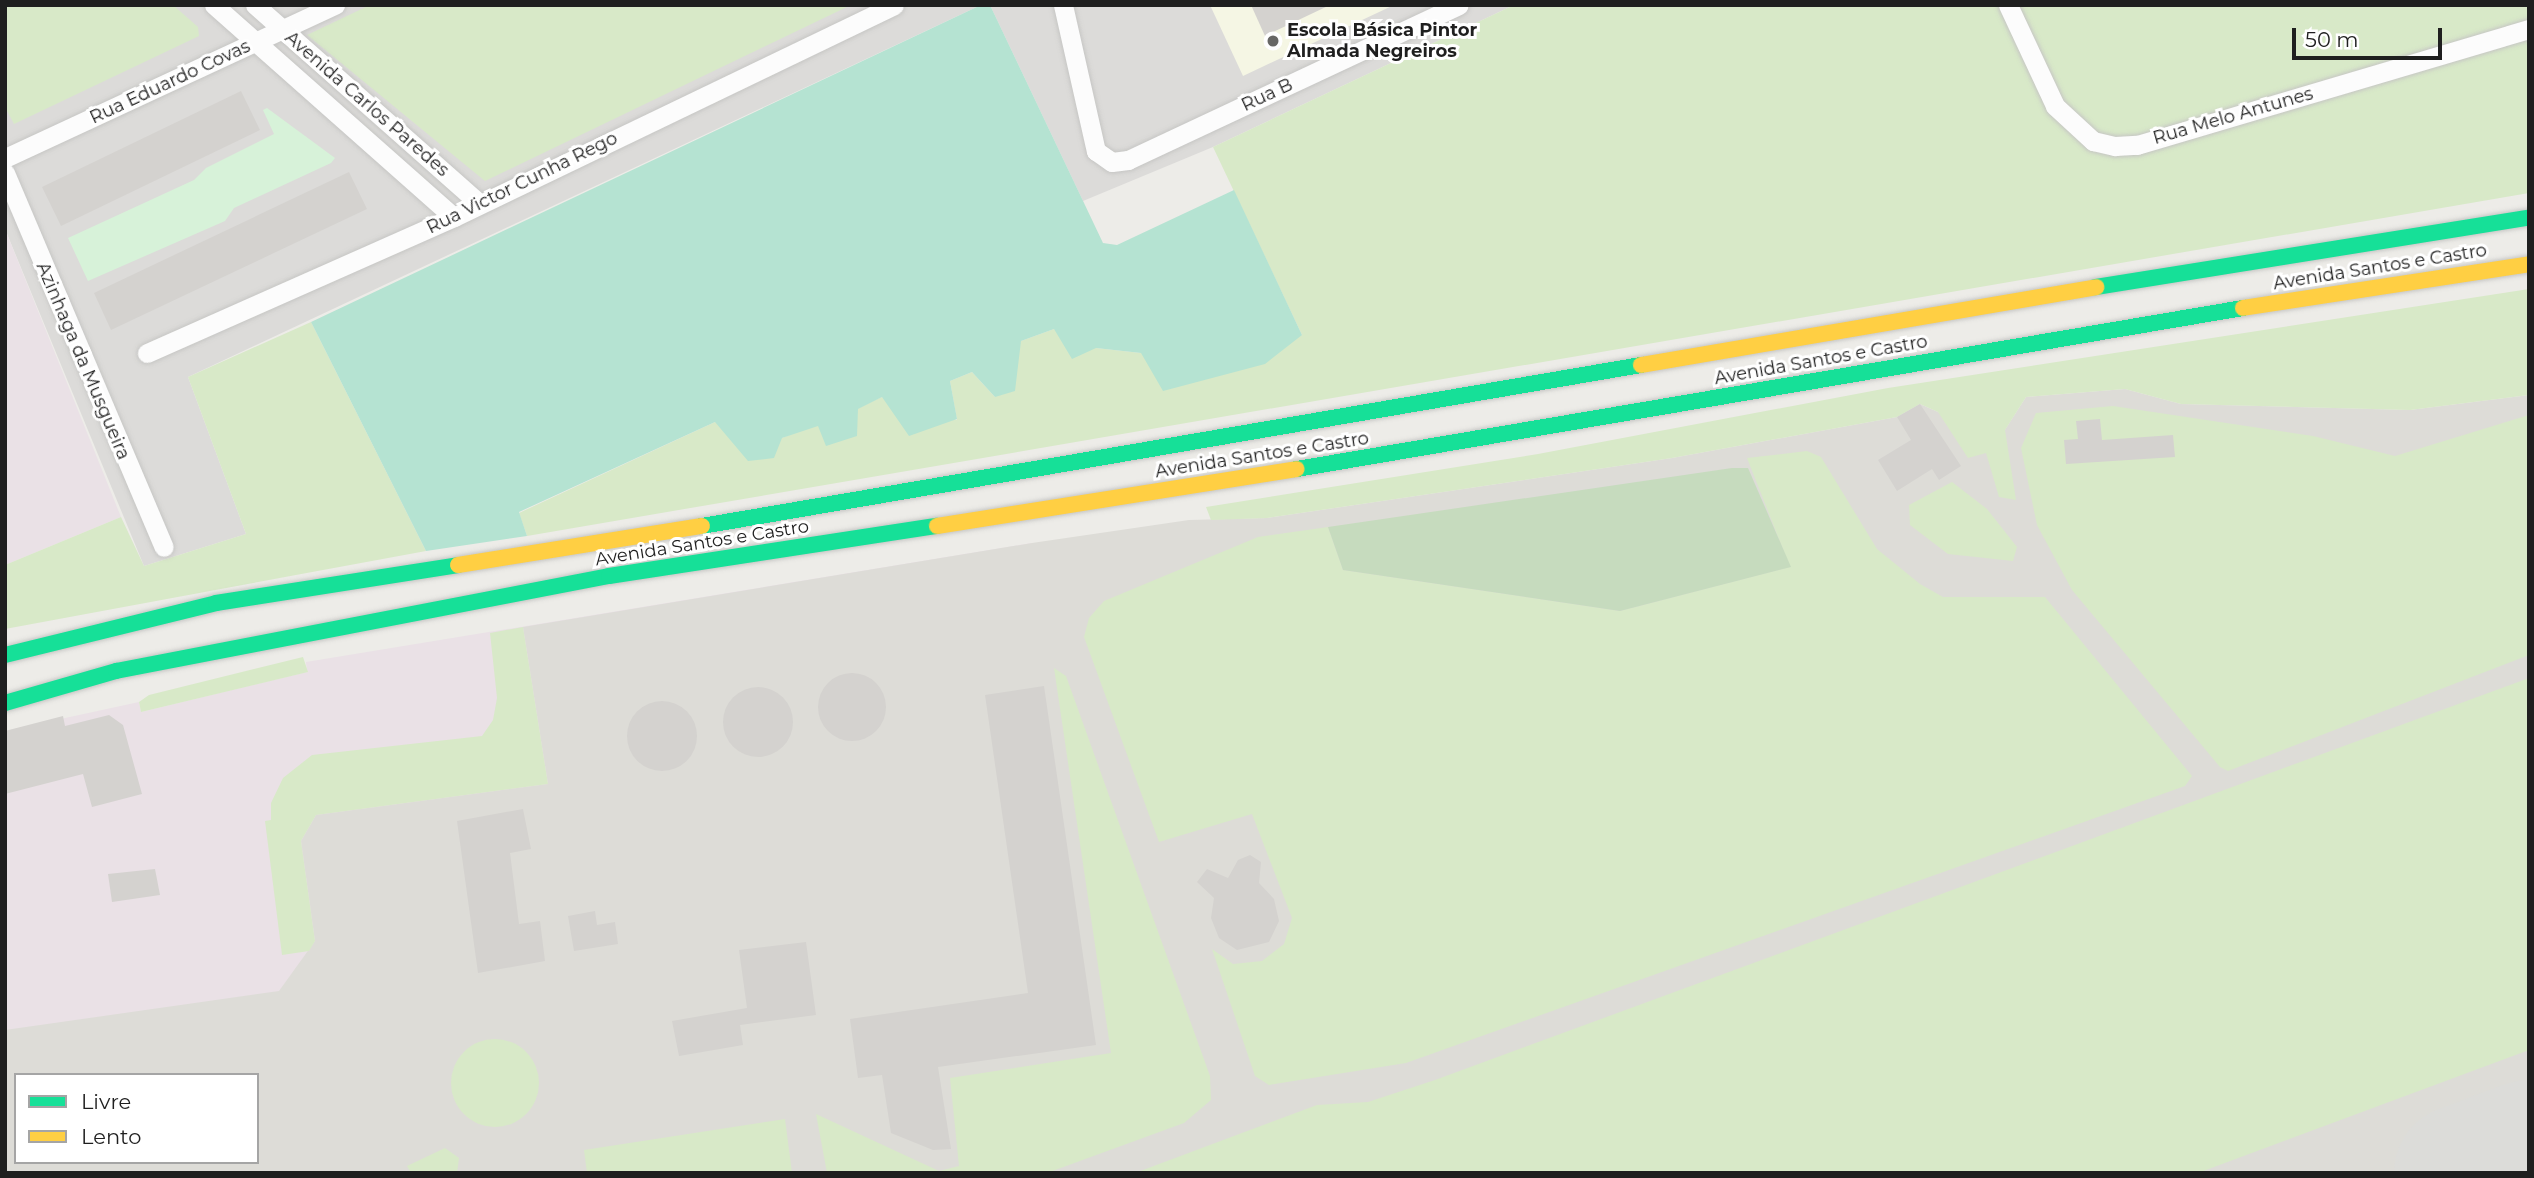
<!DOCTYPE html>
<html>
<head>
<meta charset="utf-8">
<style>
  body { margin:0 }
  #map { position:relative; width:2534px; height:1178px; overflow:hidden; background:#edece8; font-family:Montserrat,sans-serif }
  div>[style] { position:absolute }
  .residential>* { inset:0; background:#dcdbd9 }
  .industrial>* { inset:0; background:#eae1e6 }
  .education>* { inset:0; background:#f5f6e4 }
  .airport>* { inset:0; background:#dddcd7 }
  .grass>* { inset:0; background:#d8e9c8 }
  .round { border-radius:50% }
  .forest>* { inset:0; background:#c6dbbe }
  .park>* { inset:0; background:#d7f2d9 }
  .pitch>* { inset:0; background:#b5e3d2 }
  .runway>* { height:136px; margin:-68px; padding:0 68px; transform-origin:68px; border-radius:68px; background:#dcdcd9 }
  .building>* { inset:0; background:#d4d2cf }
  .roads { filter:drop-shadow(0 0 2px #c6c6c4) drop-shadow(0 0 2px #c6c6c4) }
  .street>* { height:19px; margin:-9.5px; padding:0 9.5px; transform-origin:9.5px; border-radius:9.5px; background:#fcfcfc }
  .fast>* { height:16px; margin:-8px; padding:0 8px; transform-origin:8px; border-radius:8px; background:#16e098 }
  .slow>* { height:16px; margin:-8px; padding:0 8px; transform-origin:8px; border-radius:8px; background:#ffcf43 }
  .dots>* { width:19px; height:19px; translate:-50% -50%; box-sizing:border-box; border:4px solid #fff; border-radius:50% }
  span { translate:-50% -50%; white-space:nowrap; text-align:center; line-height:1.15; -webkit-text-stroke:6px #fff; paint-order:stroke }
  .poi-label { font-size:18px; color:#1f1f1f; font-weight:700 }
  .left { translate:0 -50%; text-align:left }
  .street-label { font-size:18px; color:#1f1f1f }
  .frame { position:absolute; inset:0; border:7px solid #1f1f1f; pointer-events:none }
  .legend { position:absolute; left:14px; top:1073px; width:245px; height:91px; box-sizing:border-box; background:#fff; border:2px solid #a5a5a5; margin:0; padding:9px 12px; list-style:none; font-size:21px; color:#1f1f1f }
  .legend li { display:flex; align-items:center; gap:14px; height:35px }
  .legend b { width:35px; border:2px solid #a5a5a5 }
  .scale { position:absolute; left:2292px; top:28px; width:150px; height:32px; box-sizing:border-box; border:4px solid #1f1f1f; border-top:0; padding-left:9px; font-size:21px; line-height:24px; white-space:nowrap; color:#1f1f1f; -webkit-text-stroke:5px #fff; paint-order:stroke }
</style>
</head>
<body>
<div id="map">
  <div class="residential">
    <div style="clip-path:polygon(5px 5px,981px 5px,188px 377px,246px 534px,144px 566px,5px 229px)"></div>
    <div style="clip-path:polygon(990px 5px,1514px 5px,1213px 147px,1083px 201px)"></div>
  </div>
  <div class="industrial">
    <div style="clip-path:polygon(5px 229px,121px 517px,5px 565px)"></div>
    <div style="clip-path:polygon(evenodd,1032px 543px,585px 1150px,5px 1173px,5px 731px,139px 702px,141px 712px,307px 672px,306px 662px,1032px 543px,16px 1075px,257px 1075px,257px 1162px,16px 1162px,16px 1075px)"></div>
  </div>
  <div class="education">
    <div style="clip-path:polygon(1210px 5px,1394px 5px,1243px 76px)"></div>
  </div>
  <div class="airport">
    <div style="clip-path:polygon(evenodd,2125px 389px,2181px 404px,2410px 410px,2529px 395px,2529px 1173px,5px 1173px,5px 1030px,279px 991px,315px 941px,301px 841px,316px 815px,548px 784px,523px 627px,1032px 543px,1189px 520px,1267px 518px,1672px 458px,1897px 417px,1920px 404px,1999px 439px,2026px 397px,2125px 389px,16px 1075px,257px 1075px,257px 1162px,16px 1162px,16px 1075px)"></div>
  </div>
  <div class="grass">
    <div style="clip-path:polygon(5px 5px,173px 5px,198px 27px,199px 36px,14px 124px,5px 107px)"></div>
    <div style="clip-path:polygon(370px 5px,851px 5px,485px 181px,307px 35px)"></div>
    <div style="clip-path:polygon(1514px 5px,2529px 5px,2529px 193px,527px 536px,519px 513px,715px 422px,782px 438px,882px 397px,957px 420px,950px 381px,972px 372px,995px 397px,1021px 341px,1054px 329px,1096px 348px,1141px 353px,1302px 335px,1213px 147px)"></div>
    <div style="clip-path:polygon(2529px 289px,2529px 395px,2410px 410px,2181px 404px,2125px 389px,2026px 397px,2005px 430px,2016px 500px,1999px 497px,1986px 453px,1968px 458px,1938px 412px,1920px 404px,1897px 417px,1672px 458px,1267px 518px,1211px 520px,1206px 507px,1538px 454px,1888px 388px)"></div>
    <div style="clip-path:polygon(311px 322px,426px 551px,5px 629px,5px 565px,121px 517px,144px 566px,246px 534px,188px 377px)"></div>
    <div style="clip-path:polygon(2113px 406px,2313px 436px,2395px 456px,2529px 415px,2529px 655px,2228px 771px,2220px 767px,2072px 590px,2037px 525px,2021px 448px,2036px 413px)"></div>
    <div style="clip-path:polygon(1807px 451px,1821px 457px,1877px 549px,1920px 584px,1943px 597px,2045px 597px,2192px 776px,2185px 786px,1406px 1063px,1269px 1085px,1255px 1076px,1212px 949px,1233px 964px,1262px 961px,1284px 944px,1292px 918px,1252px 814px,1159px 842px,1084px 637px,1089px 618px,1104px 601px,1258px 537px,1328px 527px,1343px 570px,1620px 611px,1790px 567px,1747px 458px)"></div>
    <div style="clip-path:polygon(1952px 482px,1987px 509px,2017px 547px,2013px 561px,1948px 554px,1910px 525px,1909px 505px)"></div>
    <div style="clip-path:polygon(523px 627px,548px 784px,316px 815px,301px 841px,315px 941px,309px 951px,282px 955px,265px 821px,271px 820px,271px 803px,283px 778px,312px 755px,482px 736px,493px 720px,497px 698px,490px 633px)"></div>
    <div style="clip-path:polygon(303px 657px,308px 672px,141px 712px,139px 702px,149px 695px)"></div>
    <div style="clip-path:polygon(1054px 668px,1066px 676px,1210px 1076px,1211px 1100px,1184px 1123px,1047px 1173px,827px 1173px,816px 1114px,939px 1171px,959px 1166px,950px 1078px,1111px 1053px)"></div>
    <div style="clip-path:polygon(2529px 678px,2529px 1050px,2198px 1173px,1135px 1173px,1317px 1105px,1368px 1102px,1435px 1080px)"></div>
    <div class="round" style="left:451px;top:1039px;width:88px;height:88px"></div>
    <div style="clip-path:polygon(785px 1119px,792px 1173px,587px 1173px,584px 1150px)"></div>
    <div style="clip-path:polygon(445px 1148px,459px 1158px,457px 1173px,411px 1173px,407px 1166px)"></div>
  </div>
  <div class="forest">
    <div style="clip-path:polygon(1732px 468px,1748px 468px,1791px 567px,1620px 611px,1343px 570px,1328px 527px)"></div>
  </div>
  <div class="park">
    <div style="clip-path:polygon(267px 108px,335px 158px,331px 163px,234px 208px,225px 221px,88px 281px,68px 238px,194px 180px,206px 168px,274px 134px,263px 110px)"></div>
  </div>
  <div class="pitch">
    <div style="clip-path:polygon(981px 5px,990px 5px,1103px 243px,1117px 245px,1234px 190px,1302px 335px,1265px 364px,1163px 391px,1141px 353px,1096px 348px,1072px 359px,1054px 329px,1021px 341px,1015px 391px,995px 397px,972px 372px,950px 381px,957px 419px,909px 436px,882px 397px,858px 409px,857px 436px,826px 446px,818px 426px,782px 438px,774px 458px,748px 461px,715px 422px,519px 512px,527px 536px,426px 551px,311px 322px)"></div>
  </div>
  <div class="runway">
    <div style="left:2462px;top:1173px;width:72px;rotate:-20.5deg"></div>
  </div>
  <div class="building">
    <div style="clip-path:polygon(1251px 5px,1330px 5px,1265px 36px)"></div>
    <div style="clip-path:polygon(241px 91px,260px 130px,61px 226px,42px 187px)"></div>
    <div style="clip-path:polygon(349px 172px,367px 209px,111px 330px,94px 293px)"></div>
    <div style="clip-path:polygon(1920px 404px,1961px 466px,1939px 480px,1932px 469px,1897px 491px,1878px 460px,1911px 440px,1897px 417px)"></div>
    <div style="clip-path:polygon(2100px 419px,2102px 440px,2173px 435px,2175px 457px,2066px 464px,2064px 440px,2078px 439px,2076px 421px)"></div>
    <div class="round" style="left:818px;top:673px;width:68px;height:68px"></div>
    <div style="clip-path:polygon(1044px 686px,1096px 1045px,938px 1067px,951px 1149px,933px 1150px,891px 1133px,882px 1075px,858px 1078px,850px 1019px,1028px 993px,985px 695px)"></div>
    <div class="round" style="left:723px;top:687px;width:70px;height:70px"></div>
    <div class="round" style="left:627px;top:701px;width:70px;height:70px"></div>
    <div style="clip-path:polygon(109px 715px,123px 725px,142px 794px,92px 807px,83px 774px,5px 794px,5px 731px,63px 716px,65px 726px)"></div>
    <div style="clip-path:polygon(523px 809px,531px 849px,510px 853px,519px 924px,540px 921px,545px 961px,478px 973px,457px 821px)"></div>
    <div style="clip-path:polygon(1250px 855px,1261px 862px,1259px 883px,1274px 899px,1279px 921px,1269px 942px,1237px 950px,1219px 938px,1211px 918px,1214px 898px,1197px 882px,1207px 869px,1228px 878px,1238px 860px)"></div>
    <div style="clip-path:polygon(155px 869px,160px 895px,112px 902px,108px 874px)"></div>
    <div style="clip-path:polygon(595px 911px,597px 925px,615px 922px,618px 944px,574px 951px,568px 916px)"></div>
    <div style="clip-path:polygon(806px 942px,816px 1015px,740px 1025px,743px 1045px,679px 1056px,672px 1021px,747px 1008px,739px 950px)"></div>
  </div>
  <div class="roads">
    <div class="street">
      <div style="left:214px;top:5px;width:320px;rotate:41.5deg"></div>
      <div style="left:255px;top:5px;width:299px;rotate:41.5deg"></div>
      <div style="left:1063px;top:5px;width:150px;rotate:77.3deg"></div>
      <div style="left:1096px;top:151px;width:19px;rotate:35deg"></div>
      <div style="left:1112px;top:162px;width:16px;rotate:-7deg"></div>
      <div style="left:1128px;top:160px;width:365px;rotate:-25.1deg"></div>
      <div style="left:2008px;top:5px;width:111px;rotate:65deg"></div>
      <div style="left:2055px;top:106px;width:52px;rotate:42.6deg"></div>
      <div style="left:2093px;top:141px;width:23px;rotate:13deg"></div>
      <div style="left:2115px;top:146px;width:22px;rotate:-3deg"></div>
      <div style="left:2137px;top:145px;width:409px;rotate:-16.5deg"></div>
      <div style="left:5px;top:158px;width:364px;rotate:-24.9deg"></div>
      <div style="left:5px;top:173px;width:406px;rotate:67deg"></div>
      <div style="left:147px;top:353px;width:336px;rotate:-23.9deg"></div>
      <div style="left:454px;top:217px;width:488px;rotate:-25.7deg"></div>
    </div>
    <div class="fast">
      <div style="left:2096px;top:287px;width:438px;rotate:-9.1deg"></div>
      <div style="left:1297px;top:469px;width:960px;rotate:-9.66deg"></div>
      <div style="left:702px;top:526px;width:953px;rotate:-9.73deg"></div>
      <div style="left:5px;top:655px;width:217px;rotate:-13.8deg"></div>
      <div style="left:216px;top:603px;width:245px;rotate:-8.9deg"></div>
      <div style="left:5px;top:703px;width:116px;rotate:-16.1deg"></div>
      <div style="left:116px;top:671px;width:502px;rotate:-10.91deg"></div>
      <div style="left:609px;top:576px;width:332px;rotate:-8.7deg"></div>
    </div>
    <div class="slow">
      <div style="left:2243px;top:308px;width:289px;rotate:-8.7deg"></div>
      <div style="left:1641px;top:365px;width:462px;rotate:-9.7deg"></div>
      <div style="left:937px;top:526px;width:364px;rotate:-9deg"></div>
      <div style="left:458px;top:565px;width:247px;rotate:-9.1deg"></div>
    </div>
  </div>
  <div class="dots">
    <div style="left:1273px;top:41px;background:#676765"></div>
  </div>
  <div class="poi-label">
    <span class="left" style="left:1287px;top:41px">Escola Básica Pintor<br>Almada Negreiros</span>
  </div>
  <div class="street-label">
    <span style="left:170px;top:82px;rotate:-25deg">Rua Eduardo Covas</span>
    <span style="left:1267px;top:95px;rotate:-25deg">Rua B</span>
    <span style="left:367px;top:104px;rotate:41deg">Avenida Carlos Paredes</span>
    <span style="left:2233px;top:116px;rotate:-16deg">Rua Melo Antunes</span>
    <span style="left:522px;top:183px;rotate:-26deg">Rua Victor Cunha Rego</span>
    <span style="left:2380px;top:267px;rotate:-9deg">Avenida Santos e Castro</span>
    <span style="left:1821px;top:360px;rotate:-10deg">Avenida Santos e Castro</span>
    <span style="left:83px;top:361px;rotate:67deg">Azinhaga da Musgueira</span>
    <span style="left:1262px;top:455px;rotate:-9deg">Avenida Santos e Castro</span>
    <span style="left:702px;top:543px;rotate:-9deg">Avenida Santos e Castro</span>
  </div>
  <div class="frame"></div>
  <ul class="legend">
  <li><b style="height:9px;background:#16e098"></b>Livre</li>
  <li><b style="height:9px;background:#ffcf43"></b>Lento</li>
  </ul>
  <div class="scale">50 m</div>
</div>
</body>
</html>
